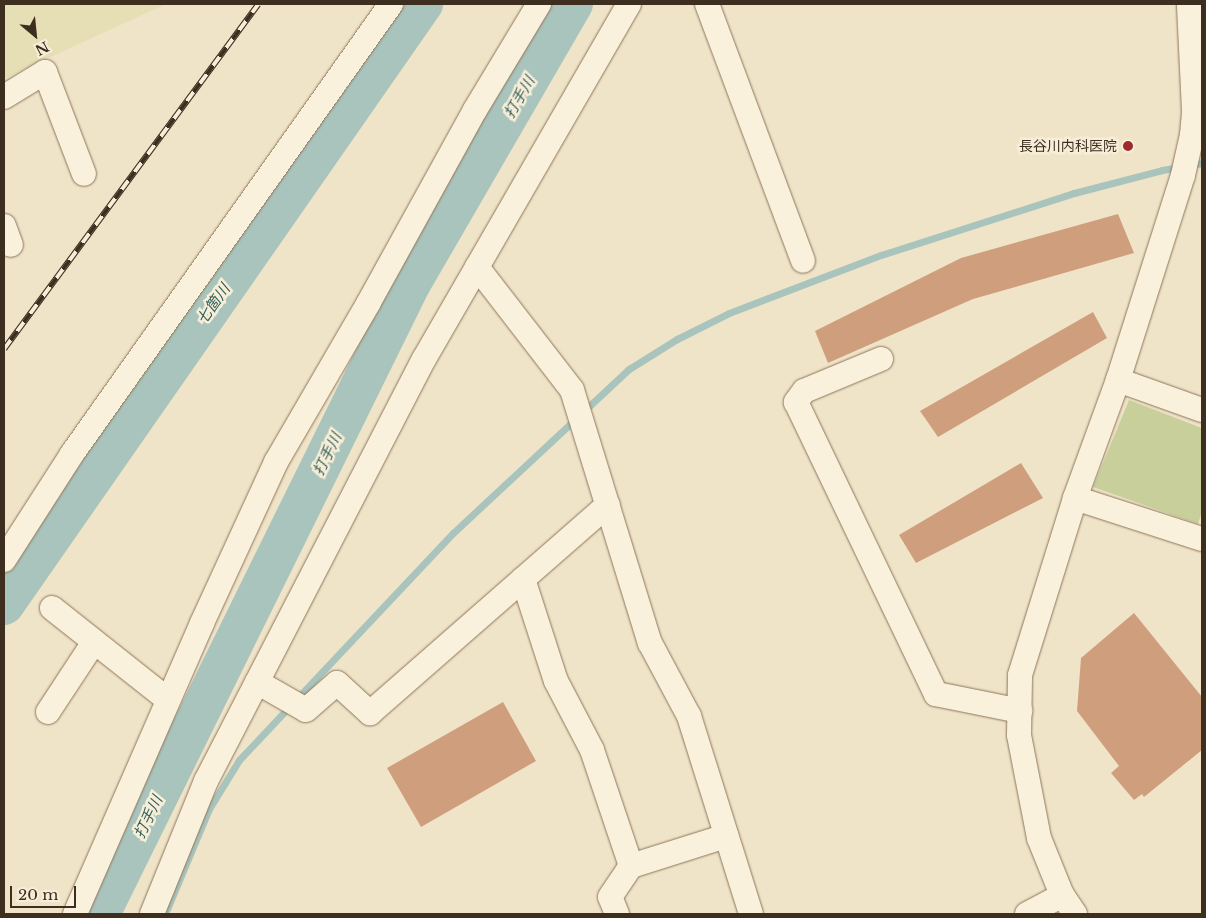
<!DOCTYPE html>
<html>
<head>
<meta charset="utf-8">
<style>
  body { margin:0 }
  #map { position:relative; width:1206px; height:918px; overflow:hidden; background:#f0e4c8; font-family:"Libre Baskerville","Noto Sans JP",serif }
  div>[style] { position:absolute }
  .farmland>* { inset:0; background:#e6deb5 }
  .green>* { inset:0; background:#c9cf9b }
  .stream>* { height:7px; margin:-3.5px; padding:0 3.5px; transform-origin:3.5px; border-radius:3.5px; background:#a9c4bc }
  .river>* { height:40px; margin:-20px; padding:0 20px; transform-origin:20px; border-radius:20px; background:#a9c4bc }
  .building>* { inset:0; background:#cf9f7d }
  .roads { filter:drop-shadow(0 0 1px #8d765c) drop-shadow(0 0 1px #8d765c) }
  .street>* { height:24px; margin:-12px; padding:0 12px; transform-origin:12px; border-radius:12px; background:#faf1dc }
  .rail>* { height:5.5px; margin-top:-2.75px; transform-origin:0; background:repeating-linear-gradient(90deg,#f7eed8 0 11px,#3d2e20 0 22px); box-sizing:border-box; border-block:1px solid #3d2e20 }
  .dots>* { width:14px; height:14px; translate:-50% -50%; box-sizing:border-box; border:2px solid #f7eed8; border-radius:50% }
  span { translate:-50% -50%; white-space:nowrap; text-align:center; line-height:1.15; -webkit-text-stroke:5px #f7eed8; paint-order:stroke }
  .poi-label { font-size:14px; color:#3d2e20 }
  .right { translate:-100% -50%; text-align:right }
  .water-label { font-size:15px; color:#2f5d5a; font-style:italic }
  .frame { position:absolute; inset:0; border:5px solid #3d2e20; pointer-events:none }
  .north { position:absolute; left:10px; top:10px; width:50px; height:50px; -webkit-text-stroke:4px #f7eed8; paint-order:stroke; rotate:152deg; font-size:14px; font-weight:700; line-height:20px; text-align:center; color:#3d2e20 }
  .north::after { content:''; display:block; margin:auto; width:18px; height:22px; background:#3d2e20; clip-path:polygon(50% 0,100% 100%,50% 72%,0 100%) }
  .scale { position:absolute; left:10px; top:886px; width:66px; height:22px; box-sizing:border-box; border:2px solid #3d2e20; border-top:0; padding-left:6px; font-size:15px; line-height:18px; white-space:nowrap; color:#3d2e20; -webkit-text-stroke:4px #f7eed8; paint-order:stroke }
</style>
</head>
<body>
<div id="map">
  <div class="farmland">
    <div style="clip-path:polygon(4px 4px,166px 4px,5px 78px)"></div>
  </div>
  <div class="green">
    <div style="clip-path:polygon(1129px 400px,1202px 428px,1202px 512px,1198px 524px,1093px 487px)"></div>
  </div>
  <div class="stream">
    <div style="left:165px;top:914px;width:114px;rotate:-67.3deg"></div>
    <div style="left:209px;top:809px;width:57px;rotate:-58.5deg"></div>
    <div style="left:239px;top:760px;width:312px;rotate:-46.7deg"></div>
    <div style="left:453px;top:533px;width:241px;rotate:-43deg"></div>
    <div style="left:629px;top:369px;width:57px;rotate:-32deg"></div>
    <div style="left:677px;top:339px;width:58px;rotate:-26.6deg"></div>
    <div style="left:729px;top:313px;width:163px;rotate:-20.9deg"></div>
    <div style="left:881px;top:255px;width:203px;rotate:-17.8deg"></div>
    <div style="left:1074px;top:193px;width:91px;rotate:-14.6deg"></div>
    <div style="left:1162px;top:170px;width:41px;rotate:-9.9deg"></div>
  </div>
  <div class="river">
    <div style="left:4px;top:605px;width:733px;rotate:-55.12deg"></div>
    <div style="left:100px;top:914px;width:701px;rotate:-63.76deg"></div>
    <div style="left:410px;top:285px;width:325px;rotate:-59.9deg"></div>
  </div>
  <div class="building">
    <div style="clip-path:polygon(1118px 214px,1134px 253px,973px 299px,828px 363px,815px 331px,961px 258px)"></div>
    <div style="clip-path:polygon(1093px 312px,1107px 338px,938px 437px,920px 411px)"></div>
    <div style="clip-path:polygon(1021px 463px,1043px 498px,916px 563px,899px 535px)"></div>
    <div style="clip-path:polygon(1134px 613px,1202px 697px,1202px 750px,1144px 797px,1142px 794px,1134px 800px,1111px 773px,1119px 766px,1077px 711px,1081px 658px)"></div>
    <div style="clip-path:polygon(503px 702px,536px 761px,421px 827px,387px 768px)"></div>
  </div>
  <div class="roads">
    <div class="street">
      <div style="left:707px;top:4px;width:274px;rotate:69.5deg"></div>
      <div style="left:4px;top:97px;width:48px;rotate:-31.4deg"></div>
      <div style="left:45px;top:72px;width:109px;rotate:69.1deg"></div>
      <div style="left:4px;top:226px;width:20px;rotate:70deg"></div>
      <div style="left:477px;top:267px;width:155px;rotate:52.3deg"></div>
      <div style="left:572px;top:390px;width:265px;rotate:72.9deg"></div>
      <div style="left:650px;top:643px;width:83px;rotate:61.9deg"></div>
      <div style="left:689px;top:716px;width:207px;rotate:72.6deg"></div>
      <div style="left:881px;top:359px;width:83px;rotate:157.4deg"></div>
      <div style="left:804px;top:391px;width:14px;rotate:126deg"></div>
      <div style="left:796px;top:402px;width:324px;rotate:64.4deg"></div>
      <div style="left:936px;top:694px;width:86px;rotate:11.4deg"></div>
      <div style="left:1118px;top:380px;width:89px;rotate:19.7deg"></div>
      <div style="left:1075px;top:498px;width:133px;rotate:17.9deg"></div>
      <div style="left:4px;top:560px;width:126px;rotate:-57.3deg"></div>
      <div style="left:72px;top:454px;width:552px;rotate:-54.67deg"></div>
      <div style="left:523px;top:579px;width:107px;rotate:72.1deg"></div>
      <div style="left:556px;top:681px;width:78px;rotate:62.4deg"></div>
      <div style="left:592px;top:750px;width:122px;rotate:71.4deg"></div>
      <div style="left:631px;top:866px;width:100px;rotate:-17.5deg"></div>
      <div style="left:52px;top:608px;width:148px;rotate:38.4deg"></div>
      <div style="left:257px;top:682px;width:56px;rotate:29.7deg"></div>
      <div style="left:306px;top:710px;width:41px;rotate:-41.1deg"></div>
      <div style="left:337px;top:683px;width:45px;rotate:42.3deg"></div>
      <div style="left:370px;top:713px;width:316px;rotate:-41.2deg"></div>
      <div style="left:48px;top:712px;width:84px;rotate:-56.7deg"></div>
      <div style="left:75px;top:914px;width:318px;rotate:-66.4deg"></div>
      <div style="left:202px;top:623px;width:177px;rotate:-65.3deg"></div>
      <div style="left:276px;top:462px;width:185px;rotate:-59.8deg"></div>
      <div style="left:369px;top:302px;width:219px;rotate:-61.1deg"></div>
      <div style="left:475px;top:110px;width:124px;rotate:-58.9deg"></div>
      <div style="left:152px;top:914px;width:144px;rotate:-67.9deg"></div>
      <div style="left:206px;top:781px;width:475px;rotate:-62.7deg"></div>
      <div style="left:424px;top:359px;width:410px;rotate:-60deg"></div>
      <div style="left:617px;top:914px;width:18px;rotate:-112deg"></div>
      <div style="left:610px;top:897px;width:37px;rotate:-56deg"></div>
      <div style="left:1027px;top:914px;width:40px;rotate:-28deg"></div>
      <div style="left:1075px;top:914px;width:23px;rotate:-124deg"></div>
      <div style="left:1062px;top:895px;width:61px;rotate:-112deg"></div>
      <div style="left:1039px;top:838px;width:105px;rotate:-101deg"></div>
      <div style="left:1019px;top:735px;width:60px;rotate:-89deg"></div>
      <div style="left:1020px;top:675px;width:185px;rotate:-72.7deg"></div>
      <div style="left:1075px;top:498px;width:126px;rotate:-70deg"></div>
      <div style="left:1118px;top:380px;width:215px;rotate:-72.4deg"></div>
      <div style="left:1183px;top:175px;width:41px;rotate:-77.3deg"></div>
      <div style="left:1192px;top:135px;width:24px;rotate:-85deg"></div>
      <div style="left:1194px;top:111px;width:107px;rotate:-92.7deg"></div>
    </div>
  </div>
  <div class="rail">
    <div style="left:4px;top:349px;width:428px;rotate:-53.6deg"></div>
  </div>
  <div class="dots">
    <div style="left:1128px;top:146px;background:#9e2a2b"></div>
  </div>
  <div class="poi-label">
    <span class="right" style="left:1117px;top:146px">長谷川内科医院</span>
  </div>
  <div class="water-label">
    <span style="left:519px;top:97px;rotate:-60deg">打手川</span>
    <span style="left:213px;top:304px;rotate:-55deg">七箇川</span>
    <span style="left:327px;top:454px;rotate:-64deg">打手川</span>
    <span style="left:148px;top:817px;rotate:-64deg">打手川</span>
  </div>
  <div class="frame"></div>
  <div class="north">N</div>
  <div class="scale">20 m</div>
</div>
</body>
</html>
